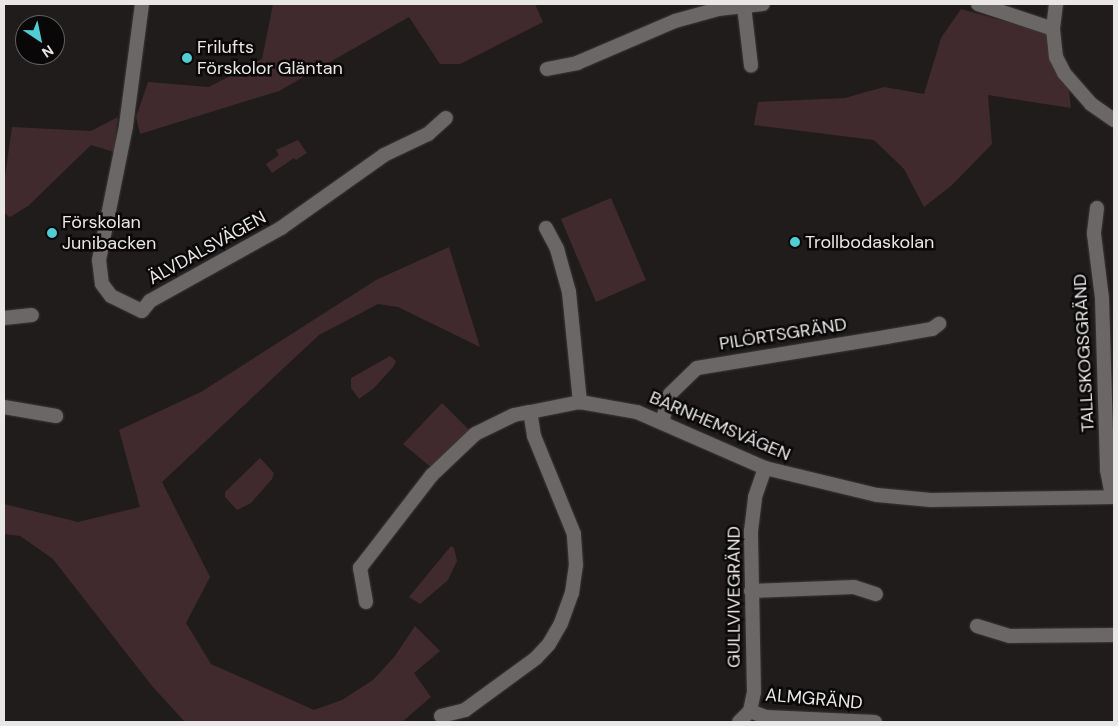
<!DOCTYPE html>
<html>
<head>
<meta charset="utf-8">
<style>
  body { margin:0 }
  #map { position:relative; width:1118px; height:726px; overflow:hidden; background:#201c1c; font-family:"DM Sans",sans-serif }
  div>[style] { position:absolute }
  .green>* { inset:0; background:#412a2e }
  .roads { filter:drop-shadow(0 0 1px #3b3838) drop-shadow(0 0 1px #3b3838) }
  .street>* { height:14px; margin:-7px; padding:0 7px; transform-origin:7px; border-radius:7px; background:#6c6767 }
  .dots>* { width:14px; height:14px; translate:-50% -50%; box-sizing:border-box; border:2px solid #090707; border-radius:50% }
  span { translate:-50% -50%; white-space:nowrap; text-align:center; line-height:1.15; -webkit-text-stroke:5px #090707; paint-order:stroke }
  .poi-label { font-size:18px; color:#e9e6e6 }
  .left { translate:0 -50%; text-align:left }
  .street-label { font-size:18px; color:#e9e6e6 }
  .frame { position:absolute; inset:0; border:5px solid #e9e6e6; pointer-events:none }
  .north { position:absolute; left:15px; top:15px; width:50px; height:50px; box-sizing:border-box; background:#090707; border:1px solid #636060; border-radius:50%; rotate:146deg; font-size:14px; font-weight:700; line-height:20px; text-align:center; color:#e9e6e6 }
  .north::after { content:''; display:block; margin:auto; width:18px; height:22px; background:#52ccd5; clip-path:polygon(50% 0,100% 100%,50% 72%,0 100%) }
</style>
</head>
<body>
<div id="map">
  <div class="green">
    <div style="clip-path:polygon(273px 4px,535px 4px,543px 22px,460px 64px,440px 64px,409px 17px,279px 91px,140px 134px,136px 117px,148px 82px,209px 87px,262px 59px)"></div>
    <div style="clip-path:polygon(961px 9px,1046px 33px,1048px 51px,1069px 91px,1071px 108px,988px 95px,992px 144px,951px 186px,924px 207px,904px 169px,874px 140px,754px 125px,758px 102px,845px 98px,884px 87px,924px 94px,941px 38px)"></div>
    <div style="clip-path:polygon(118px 117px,114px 152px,91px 145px,28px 206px,10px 217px,4px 213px,4px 183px,12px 127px,91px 131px)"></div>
    <div style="clip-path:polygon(298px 140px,307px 153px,296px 160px,294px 158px,272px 173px,266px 164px,279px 155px,276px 150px)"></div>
    <div style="clip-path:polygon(611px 198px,646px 280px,596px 302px,561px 219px)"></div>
    <div style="clip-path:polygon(449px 247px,480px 347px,398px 307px,378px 304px,319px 335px,162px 482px,210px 577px,186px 623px,211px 664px,314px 710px,342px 700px,373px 680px,395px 656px,415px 626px,440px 651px,414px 673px,431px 697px,402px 722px,185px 722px,152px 686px,53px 559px,20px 536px,4px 534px,4px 504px,78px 522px,140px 507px,119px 430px,201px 392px,376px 280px)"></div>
    <div style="clip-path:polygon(390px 356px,396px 361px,394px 366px,374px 388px,359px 399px,351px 388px,351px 378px)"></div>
    <div style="clip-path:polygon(442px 403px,470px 431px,432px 468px,403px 444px)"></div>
    <div style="clip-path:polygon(260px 458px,274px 473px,272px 479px,251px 503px,237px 510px,225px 497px,225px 492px)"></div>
    <div style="clip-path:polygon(451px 546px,454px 548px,457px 561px,448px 580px,420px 604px,409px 597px)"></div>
  </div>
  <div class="roads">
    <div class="street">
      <div style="left:142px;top:4px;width:123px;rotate:97.5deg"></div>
      <div style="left:126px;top:126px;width:137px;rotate:101.4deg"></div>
      <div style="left:99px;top:260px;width:24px;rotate:83deg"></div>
      <div style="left:102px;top:284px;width:15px;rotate:53deg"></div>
      <div style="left:111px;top:296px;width:34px;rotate:26deg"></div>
      <div style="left:142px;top:311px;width:13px;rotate:-51deg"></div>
      <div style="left:150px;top:301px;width:150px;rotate:-29.1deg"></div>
      <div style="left:281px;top:228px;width:126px;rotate:-35.3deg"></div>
      <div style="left:384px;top:155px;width:49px;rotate:-25.5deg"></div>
      <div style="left:428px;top:134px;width:24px;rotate:-42deg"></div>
      <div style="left:978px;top:4px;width:79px;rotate:18.4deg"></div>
      <div style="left:1056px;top:4px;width:25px;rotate:97deg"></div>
      <div style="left:1053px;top:29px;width:28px;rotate:84deg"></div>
      <div style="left:1056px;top:57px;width:18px;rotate:63deg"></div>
      <div style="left:1064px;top:73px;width:41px;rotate:48.9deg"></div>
      <div style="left:1091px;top:104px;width:28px;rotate:35deg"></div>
      <div style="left:744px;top:6px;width:60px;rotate:83.3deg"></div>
      <div style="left:547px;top:69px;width:31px;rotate:-11deg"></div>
      <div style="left:577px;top:63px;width:107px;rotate:-23.2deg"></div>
      <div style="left:675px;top:21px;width:45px;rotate:-15.6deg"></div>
      <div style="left:718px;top:9px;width:45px;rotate:-6.3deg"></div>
      <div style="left:1097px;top:208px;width:26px;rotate:97deg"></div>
      <div style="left:1094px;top:234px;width:64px;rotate:82.9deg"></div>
      <div style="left:1102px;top:298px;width:172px;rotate:88.3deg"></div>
      <div style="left:1107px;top:470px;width:26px;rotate:79deg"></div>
      <div style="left:546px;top:228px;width:24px;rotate:62deg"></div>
      <div style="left:557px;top:249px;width:45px;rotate:74.4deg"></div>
      <div style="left:569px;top:292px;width:111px;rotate:84.3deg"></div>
      <div style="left:580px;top:402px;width:58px;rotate:10deg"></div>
      <div style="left:637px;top:412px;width:140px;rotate:23.6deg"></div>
      <div style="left:765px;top:468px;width:115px;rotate:13.6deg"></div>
      <div style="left:877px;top:495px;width:54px;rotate:5.3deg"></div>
      <div style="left:931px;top:500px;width:183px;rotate:-0.9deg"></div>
      <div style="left:4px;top:318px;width:28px;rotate:-6deg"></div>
      <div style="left:4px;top:407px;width:53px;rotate:9.8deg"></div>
      <div style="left:662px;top:422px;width:29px;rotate:-74deg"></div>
      <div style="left:670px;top:394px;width:37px;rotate:-44deg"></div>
      <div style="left:697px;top:368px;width:192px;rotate:-9.3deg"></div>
      <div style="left:886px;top:337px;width:47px;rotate:-9.9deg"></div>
      <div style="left:932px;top:329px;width:9px;rotate:-36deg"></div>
      <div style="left:751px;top:591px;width:103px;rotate:-2.2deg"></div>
      <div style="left:854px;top:587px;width:23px;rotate:18deg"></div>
      <div style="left:366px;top:602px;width:35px;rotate:-100deg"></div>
      <div style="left:360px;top:568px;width:118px;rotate:-52.3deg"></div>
      <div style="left:432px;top:475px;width:59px;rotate:-43.6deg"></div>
      <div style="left:475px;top:434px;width:43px;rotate:-26deg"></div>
      <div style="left:514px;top:415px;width:16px;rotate:-11deg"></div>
      <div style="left:977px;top:626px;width:34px;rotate:17deg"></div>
      <div style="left:1010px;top:636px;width:104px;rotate:-0.6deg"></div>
      <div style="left:750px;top:711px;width:17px;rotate:21deg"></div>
      <div style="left:766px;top:717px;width:109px;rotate:2.6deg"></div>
      <div style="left:441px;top:716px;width:25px;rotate:-14deg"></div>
      <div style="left:465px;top:710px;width:88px;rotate:-36.2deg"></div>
      <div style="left:536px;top:658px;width:19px;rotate:-47deg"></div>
      <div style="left:549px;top:644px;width:24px;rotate:-60deg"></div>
      <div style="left:561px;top:623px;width:32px;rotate:-70deg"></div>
      <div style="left:572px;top:593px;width:28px;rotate:-82deg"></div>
      <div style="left:576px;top:565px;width:31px;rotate:-94deg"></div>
      <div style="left:574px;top:534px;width:106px;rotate:-112.2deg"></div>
      <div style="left:534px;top:436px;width:24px;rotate:-99deg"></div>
      <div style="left:530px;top:412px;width:51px;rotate:-11.3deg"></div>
      <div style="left:739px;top:722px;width:16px;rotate:-45deg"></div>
      <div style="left:750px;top:711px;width:19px;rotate:-78deg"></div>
      <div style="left:754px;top:692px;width:161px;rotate:-91.1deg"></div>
      <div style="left:751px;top:531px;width:34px;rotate:-83deg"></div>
      <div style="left:755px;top:497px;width:31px;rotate:-71deg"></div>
    </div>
  </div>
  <div class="dots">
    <div style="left:187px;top:58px;background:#52ccd5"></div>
    <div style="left:52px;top:233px;background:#52ccd5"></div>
    <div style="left:795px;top:242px;background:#52ccd5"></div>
  </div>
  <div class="poi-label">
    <span class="left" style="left:197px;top:58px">Frilufts<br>Förskolor Gläntan</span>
    <span class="left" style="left:62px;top:233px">Förskolan<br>Junibacken</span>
    <span class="left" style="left:805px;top:242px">Trollbodaskolan</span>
  </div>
  <div class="street-label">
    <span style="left:207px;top:248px;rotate:-29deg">ÄLVDALSVÄGEN</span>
    <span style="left:783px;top:334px;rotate:-9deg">PILÖRTSGRÄND</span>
    <span style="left:1084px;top:353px;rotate:-93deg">TALLSKOGSGRÄND</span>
    <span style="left:720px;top:426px;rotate:23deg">BARNHEMSVÄGEN</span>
    <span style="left:734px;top:597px;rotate:-90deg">GULLVIVEGRÄND</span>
    <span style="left:814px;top:699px;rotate:5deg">ALMGRÄND</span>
  </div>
  <div class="frame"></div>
  <div class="north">N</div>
</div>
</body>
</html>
